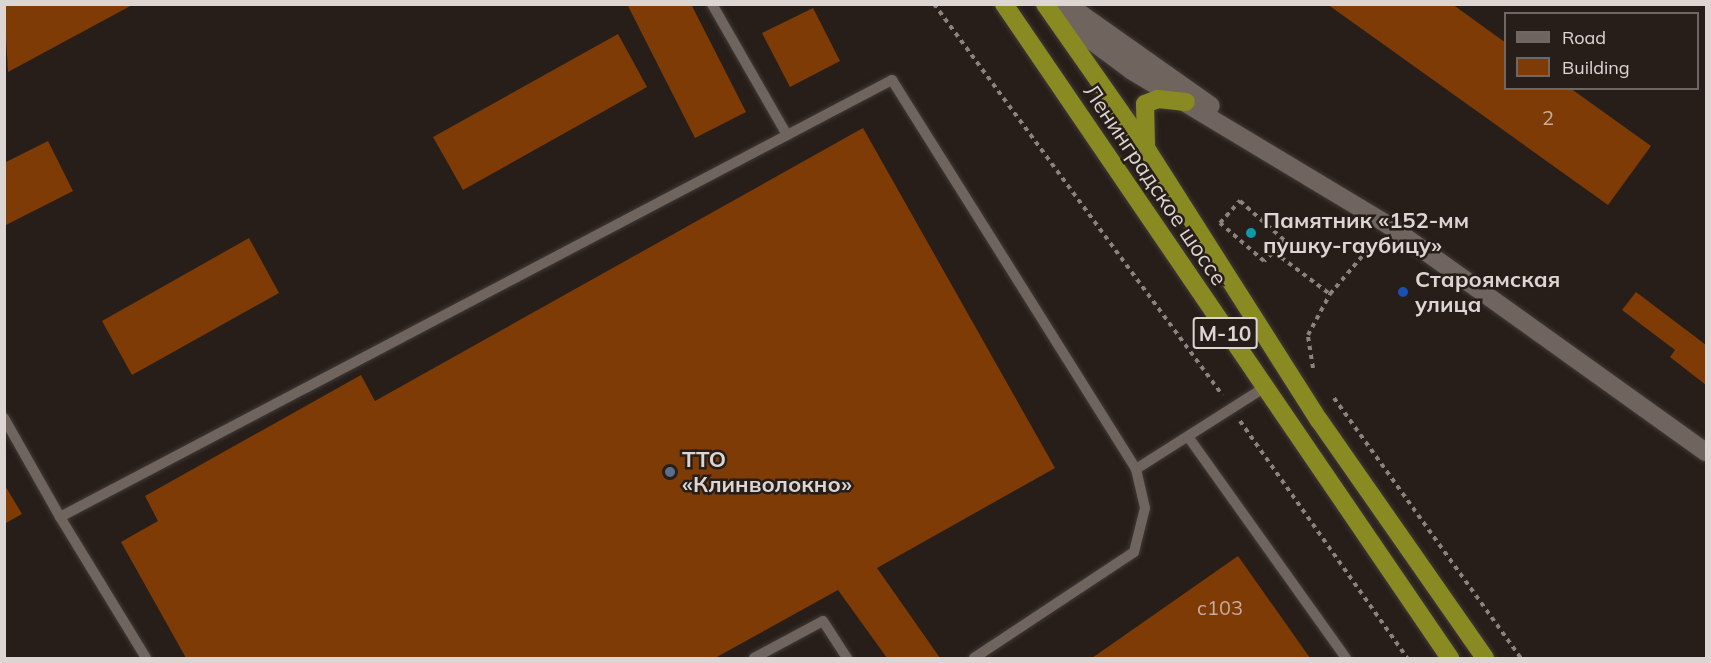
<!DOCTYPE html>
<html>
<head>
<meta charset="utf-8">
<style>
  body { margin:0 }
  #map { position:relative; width:1711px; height:663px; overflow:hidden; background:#271e19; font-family:Mulish,sans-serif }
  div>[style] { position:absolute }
  .building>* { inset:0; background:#7f3b06 }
  .path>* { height:4px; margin-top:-2px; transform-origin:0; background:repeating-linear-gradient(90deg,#8a827e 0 4.5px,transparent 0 9px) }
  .roads { filter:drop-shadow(0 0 2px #413936) drop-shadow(0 0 2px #413936) }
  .service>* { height:10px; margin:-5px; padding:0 5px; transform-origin:5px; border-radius:5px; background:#6f645e }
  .tertiary>* { height:18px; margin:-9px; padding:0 9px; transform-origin:9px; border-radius:9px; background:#6f645e }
  .trunk>* { height:18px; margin:-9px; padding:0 9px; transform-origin:9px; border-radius:9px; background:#8a8a23 }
  .dots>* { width:16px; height:16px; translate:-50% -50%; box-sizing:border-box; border:3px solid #271e19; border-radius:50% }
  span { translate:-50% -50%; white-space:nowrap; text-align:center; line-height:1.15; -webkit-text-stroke:5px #271e19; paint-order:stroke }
  .number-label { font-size:20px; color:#c5ae9f }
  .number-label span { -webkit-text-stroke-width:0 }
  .shield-label span { padding:2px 4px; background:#271e19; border:2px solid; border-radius:4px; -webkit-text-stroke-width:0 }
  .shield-label { font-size:21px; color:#dcd5d2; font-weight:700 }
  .street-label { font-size:22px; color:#dcd5d2 }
  .poi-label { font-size:22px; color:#dcd5d2; font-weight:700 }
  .left { translate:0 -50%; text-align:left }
  .frame { position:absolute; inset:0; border:6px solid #dcd5d2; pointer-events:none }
  .legend { position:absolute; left:1504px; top:12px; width:195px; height:78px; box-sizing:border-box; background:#271e19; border:2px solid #6f6763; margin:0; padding:8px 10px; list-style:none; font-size:18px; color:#dcd5d2 }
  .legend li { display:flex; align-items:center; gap:12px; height:30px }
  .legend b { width:30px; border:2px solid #6f6763 }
</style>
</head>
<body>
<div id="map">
  <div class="building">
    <div style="clip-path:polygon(4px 4px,134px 4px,8px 72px)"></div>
    <div style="clip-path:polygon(627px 4px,691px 4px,746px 112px,695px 138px)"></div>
    <div style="clip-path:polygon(1327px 4px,1452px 4px,1506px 43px,1506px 88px,1570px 88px,1651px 146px,1608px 205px)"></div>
    <div style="clip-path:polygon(813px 8px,840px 61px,790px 87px,762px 33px)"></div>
    <div style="clip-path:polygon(618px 34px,647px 87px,463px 190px,433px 137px)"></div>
    <div style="clip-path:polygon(863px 128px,1055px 468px,877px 568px,940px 658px,887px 658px,838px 590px,715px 658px,186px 658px,121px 542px,158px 521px,145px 496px,361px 375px,375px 401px)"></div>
    <div style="clip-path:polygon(48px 141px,73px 191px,4px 226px,4px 163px)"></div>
    <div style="clip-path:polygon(249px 238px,279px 293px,132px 375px,102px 321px)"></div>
    <div style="clip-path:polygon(1636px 292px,1706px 345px,1706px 385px,1670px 357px,1675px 350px,1622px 310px)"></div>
    <div style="clip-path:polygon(4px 484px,22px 514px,4px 524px)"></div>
    <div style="clip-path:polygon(1238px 556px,1310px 658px,1092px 658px)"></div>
  </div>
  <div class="path">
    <div style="left:934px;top:4px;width:486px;rotate:53.6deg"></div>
    <div style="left:1240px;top:201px;width:60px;rotate:41.6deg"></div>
    <div style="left:1285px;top:241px;width:29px;rotate:136deg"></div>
    <div style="left:1264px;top:261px;width:58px;rotate:-139.2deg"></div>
    <div style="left:1220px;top:223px;width:30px;rotate:-48deg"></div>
    <div style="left:1274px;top:252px;width:70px;rotate:36.9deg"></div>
    <div style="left:1330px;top:294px;width:62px;rotate:-49.6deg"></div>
    <div style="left:1313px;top:368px;width:33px;rotate:-99deg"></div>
    <div style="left:1308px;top:335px;width:47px;rotate:-61.8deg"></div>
    <div style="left:1334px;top:398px;width:320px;rotate:54.3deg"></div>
    <div style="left:1240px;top:421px;width:290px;rotate:54.8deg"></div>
  </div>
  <div class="roads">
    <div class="service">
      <div style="left:712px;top:4px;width:151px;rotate:60.2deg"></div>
      <div style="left:4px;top:418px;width:114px;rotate:60.5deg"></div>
      <div style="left:60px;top:517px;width:940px;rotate:-27.71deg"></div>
      <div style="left:892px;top:80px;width:459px;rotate:57.9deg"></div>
      <div style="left:1136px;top:469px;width:149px;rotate:-32.4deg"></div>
      <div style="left:1189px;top:438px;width:270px;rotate:54.5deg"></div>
      <div style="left:60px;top:517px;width:165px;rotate:58.6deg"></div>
      <div style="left:754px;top:658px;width:78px;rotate:-28.2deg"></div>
      <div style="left:823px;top:621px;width:44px;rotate:57deg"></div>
      <div style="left:974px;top:658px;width:192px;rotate:-33.5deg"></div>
      <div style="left:1134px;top:552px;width:45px;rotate:-76deg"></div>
      <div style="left:1145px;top:508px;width:40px;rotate:-103deg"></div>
    </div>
    <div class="tertiary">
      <div style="left:1067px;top:4px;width:176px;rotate:35.3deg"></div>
      <div style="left:1051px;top:11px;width:101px;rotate:36.5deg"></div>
      <div style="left:1132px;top:71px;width:297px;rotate:31deg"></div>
      <div style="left:1387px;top:224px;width:392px;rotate:35.6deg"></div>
    </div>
    <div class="trunk">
      <div style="left:1004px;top:4px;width:792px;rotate:55.71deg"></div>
      <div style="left:1045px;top:4px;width:179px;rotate:55deg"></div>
      <div style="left:1148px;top:151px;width:319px;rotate:57.6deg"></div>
      <div style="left:1319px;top:420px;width:290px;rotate:55.1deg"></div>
      <div style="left:1146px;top:144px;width:40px;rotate:-91.4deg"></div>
      <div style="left:1145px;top:104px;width:14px;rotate:-21deg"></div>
      <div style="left:1158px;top:99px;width:28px;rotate:6deg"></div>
    </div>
  </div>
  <div class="dots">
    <div style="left:1251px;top:233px;background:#0f9aa8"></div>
    <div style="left:1403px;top:292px;background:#1a4fb4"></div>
    <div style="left:670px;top:472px;background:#5c6f8a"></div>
  </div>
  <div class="number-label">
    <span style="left:1548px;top:117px">2</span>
    <span style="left:1220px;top:607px">c103</span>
  </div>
  <div class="shield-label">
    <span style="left:1225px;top:333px">М-10</span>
  </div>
  <div class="street-label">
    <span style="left:1155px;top:185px;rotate:56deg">Ленинградское шоссе</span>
  </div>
  <div class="poi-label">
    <span class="left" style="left:1263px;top:233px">Памятник «152-мм<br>пушку-гаубицу»</span>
    <span class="left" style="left:1415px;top:292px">Староямская<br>улица</span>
    <span class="left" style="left:682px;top:472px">ТТО<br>«Клинволокно»</span>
  </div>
  <div class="frame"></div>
  <ul class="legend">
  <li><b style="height:8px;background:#6f645e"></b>Road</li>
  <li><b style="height:16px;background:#7f3b06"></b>Building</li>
  </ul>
</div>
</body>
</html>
